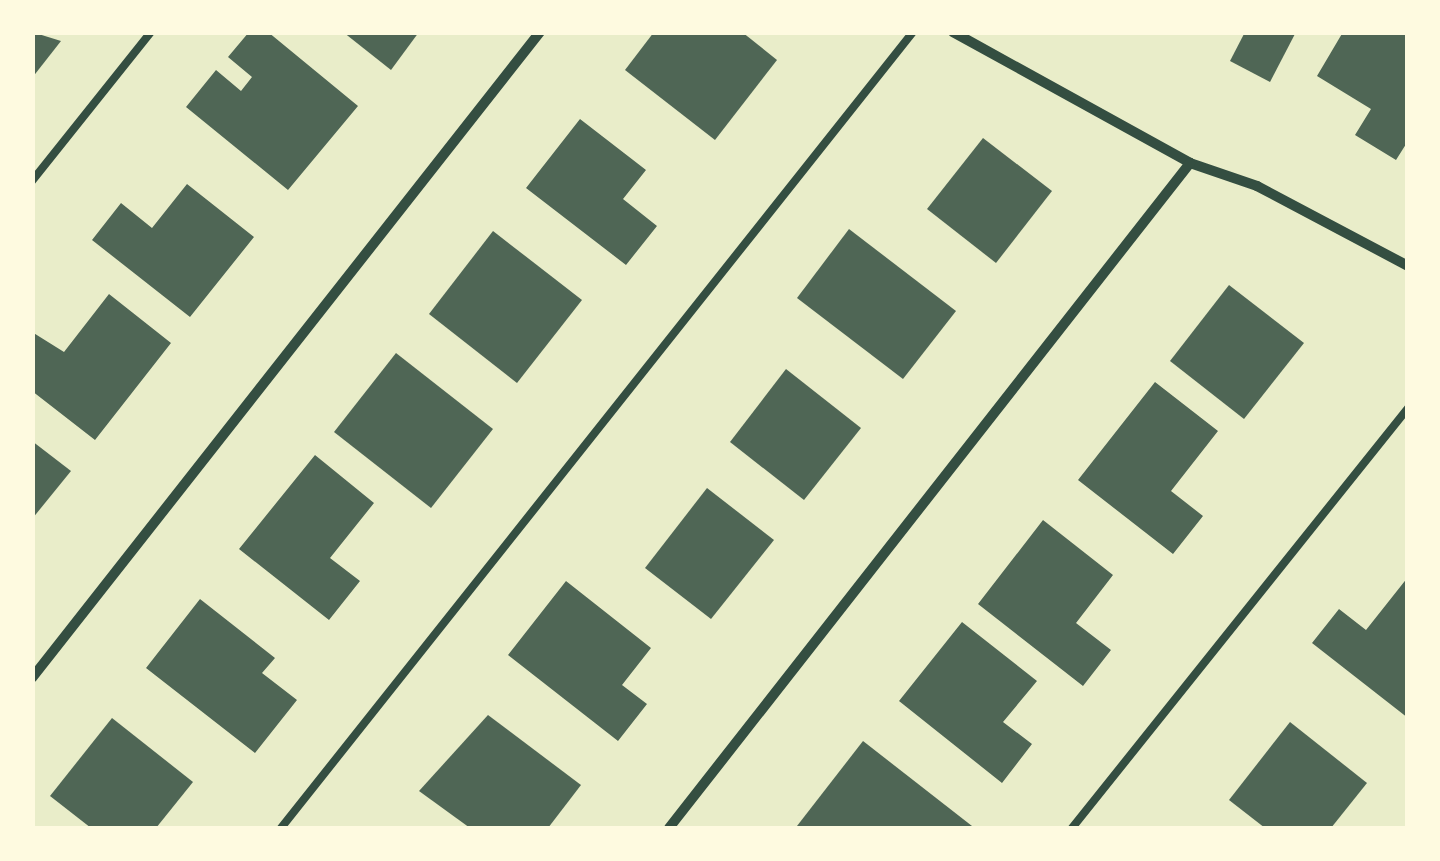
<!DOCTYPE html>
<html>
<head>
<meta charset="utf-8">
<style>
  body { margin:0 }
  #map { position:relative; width:1440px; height:861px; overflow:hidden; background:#e9edc9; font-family:Rubik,sans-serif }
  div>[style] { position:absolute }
  .building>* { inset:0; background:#4f6655 }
  .service>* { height:8px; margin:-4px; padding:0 4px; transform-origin:4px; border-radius:4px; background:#344e41 }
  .minor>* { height:10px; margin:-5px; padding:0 5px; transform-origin:5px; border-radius:5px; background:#344e41 }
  span { translate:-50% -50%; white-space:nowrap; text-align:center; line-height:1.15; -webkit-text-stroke:8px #fefae0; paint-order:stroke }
  .frame { position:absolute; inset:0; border:35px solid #fefae0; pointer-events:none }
</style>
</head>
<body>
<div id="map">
  <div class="building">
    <div style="clip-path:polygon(32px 32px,61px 41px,32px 78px)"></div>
    <div style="clip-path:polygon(249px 32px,268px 32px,358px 106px,288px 190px,186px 107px,216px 70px,241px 91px,252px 77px,228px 57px)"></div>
    <div style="clip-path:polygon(343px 32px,419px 32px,391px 70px)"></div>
    <div style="clip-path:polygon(654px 32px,742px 32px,777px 60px,715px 140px,625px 70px)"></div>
    <div style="clip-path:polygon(1245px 32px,1296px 32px,1270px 82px,1230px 61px)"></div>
    <div style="clip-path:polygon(1343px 32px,1408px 32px,1408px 141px,1396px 160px,1355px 135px,1371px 109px,1317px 76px)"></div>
    <div style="clip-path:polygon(580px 119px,646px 170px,623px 199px,657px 226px,626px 265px,526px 188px)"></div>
    <div style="clip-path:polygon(983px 138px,1052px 191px,996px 263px,927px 209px)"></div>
    <div style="clip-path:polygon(187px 184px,254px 237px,190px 317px,92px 240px,121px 203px,152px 228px)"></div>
    <div style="clip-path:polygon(849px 229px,956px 311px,903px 379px,797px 298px)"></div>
    <div style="clip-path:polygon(493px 231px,582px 300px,517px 383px,429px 314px)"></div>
    <div style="clip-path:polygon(1229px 285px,1304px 343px,1244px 419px,1170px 361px)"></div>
    <div style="clip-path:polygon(109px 294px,171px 343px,95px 440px,32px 391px,32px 332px,64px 352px)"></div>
    <div style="clip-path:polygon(396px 353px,493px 429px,431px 508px,334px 432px)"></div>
    <div style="clip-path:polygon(786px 369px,861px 428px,804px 500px,730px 442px)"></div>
    <div style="clip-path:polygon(1155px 382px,1218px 431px,1171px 491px,1203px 516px,1173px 554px,1078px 480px)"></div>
    <div style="clip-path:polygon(32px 441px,71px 471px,32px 519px)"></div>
    <div style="clip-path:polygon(315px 455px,374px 503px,330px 558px,360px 581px,329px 620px,239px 549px)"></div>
    <div style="clip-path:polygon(707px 488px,774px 540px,711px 619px,645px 568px)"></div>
    <div style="clip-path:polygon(1043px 520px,1113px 575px,1076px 623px,1111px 650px,1083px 686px,978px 604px)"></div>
    <div style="clip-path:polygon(1408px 577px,1408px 718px,1312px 643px,1339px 609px,1366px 630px)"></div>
    <div style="clip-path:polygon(566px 581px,651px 648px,622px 685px,647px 704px,618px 741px,508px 655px)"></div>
    <div style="clip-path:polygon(200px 599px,275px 658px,262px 673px,297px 700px,255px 753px,146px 668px)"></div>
    <div style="clip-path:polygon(962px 622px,1037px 681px,1003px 722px,1032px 744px,1002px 783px,899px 701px)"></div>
    <div style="clip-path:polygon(488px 715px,581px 785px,548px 828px,470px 828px,419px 791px)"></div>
    <div style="clip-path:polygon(112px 718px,193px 782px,156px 828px,91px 828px,50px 796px)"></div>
    <div style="clip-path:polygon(1290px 722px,1367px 783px,1331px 828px,1265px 828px,1229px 800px)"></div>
    <div style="clip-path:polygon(863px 741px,972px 826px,970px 828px,797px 826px)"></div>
  </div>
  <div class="service">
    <div style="left:32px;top:181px;width:191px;rotate:-51.4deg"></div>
    <div style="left:281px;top:828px;width:1016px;rotate:-51.55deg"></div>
    <div style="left:1072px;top:828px;width:538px;rotate:-51.34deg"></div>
  </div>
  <div class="minor">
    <div style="left:953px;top:32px;width:271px;rotate:28.9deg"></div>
    <div style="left:1190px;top:163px;width:71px;rotate:18.9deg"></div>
    <div style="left:1257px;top:186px;width:171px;rotate:27.9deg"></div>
    <div style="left:32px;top:678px;width:822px;rotate:-51.82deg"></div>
    <div style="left:669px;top:828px;width:845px;rotate:-51.92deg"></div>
  </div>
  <div class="frame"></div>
</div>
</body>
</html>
